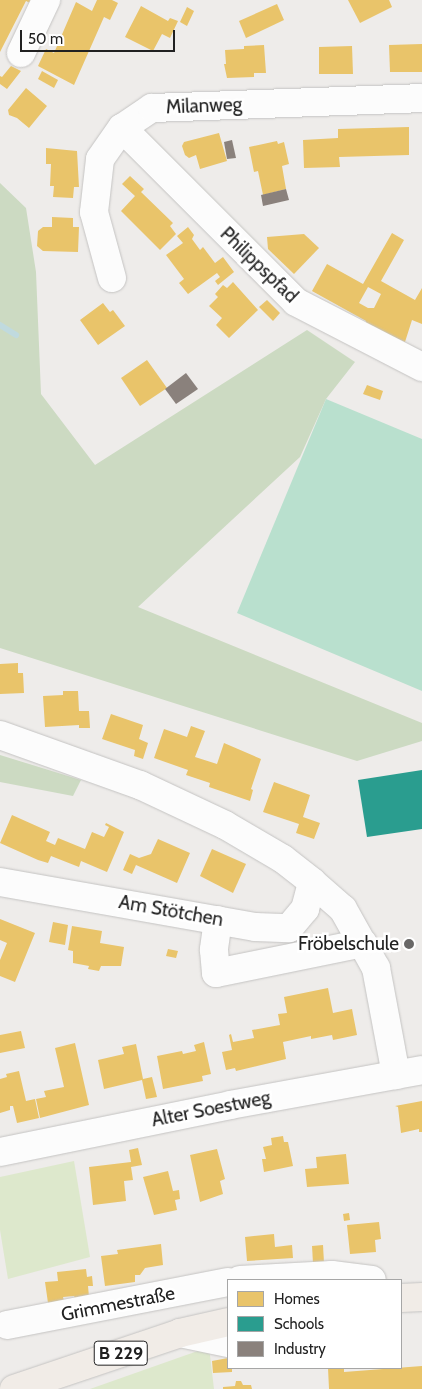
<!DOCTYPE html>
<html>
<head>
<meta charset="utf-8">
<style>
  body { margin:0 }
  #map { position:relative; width:422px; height:1389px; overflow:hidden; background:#eeecea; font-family:Cabin,sans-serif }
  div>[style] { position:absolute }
  .grass>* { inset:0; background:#dde8cc }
  .forest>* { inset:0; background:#ccdac2 }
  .pitch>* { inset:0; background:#b9e0ce }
  .homes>* { inset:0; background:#e9c46a }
  .schools>* { inset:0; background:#2a9d8f }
  .industry>* { inset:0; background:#8a817c }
  .stream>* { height:6px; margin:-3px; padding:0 3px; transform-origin:3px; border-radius:3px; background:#c0dade }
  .roads { filter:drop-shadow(0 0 1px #c4c3c2) drop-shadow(0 0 1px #c4c3c2) }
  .minor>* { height:28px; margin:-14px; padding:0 14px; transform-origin:14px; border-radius:14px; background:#fcfcfc }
  .major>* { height:28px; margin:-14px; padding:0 14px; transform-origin:14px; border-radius:14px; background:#f1ece7 }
  .dots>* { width:14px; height:14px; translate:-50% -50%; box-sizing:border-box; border:2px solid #fff; border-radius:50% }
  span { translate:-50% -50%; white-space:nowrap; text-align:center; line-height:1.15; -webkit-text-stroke:5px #fff; paint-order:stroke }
  .shield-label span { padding:1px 4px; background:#fff; border:1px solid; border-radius:4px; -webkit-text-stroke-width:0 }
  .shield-label { font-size:18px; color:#212121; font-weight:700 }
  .street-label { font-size:19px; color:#212121 }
  .poi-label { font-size:19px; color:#212121 }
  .right { translate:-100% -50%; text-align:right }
  .legend { position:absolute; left:227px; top:1279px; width:175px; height:90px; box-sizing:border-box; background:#fff; border:1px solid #a6a6a6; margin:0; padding:6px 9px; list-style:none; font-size:15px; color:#212121 }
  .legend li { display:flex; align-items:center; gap:10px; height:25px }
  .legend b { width:25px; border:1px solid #a6a6a6 }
  .scale { position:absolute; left:20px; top:30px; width:155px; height:22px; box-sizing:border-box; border:2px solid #212121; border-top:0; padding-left:6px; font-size:15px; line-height:18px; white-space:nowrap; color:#212121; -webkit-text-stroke:4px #fff; paint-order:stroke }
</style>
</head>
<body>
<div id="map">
  <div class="grass">
    <div style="clip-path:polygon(74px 1161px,90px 1257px,8px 1279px,0 1230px,0 1177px)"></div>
    <div style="clip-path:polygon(209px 1347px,214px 1389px,90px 1389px)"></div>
  </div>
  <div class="forest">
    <div style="clip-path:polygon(0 183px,26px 208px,36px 272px,41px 394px,95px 465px,307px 330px,355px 362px,326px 399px,300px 457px,138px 607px,422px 723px,422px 741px,357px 761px,0 648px)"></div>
    <div style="clip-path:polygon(0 755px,81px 780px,73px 796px,0 782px)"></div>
  </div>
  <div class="pitch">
    <div style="clip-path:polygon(326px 399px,422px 439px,422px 691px,237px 613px)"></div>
  </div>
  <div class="homes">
    <div style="clip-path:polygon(0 0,39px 0,36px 6px,26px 1px,0 52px)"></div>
    <div style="clip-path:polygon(97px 0,112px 0,118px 3px,110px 20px,104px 17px,74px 85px,38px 66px,46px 49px,54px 53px,76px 2px,92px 11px)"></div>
    <div style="clip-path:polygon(348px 0,389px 0,392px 7px,360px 23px)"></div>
    <div style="clip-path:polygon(277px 4px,284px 20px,246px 38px,239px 21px)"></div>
    <div style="clip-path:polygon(141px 6px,168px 21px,170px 18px,178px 21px,170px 38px,162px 34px,153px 51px,125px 37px)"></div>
    <div style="clip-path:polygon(187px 7px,194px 11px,187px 26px,180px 22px)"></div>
    <div style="clip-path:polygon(422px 44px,422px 72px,390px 72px,389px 45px)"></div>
    <div style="clip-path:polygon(264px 45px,266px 73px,254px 73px,254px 77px,227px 78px,224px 64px,226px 64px,225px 50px,244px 49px,244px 46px)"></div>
    <div style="clip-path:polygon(352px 46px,353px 74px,319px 74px,319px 47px)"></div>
    <div style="clip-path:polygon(11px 66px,21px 71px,7px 89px,0 84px,0 76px,2px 77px)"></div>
    <div style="clip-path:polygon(42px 71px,58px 80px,54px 88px,38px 79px)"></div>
    <div style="clip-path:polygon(26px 88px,47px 106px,29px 128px,17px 118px,9px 115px,8px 110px)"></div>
    <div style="clip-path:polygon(409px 127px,409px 155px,339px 157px,340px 167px,304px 168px,303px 140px,338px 138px,338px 129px)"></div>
    <div style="clip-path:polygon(219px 133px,227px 161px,200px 169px,196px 155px,189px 158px,185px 155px,182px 146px,184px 142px)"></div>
    <div style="clip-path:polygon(277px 141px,278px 144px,284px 142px,289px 164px,282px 166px,286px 189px,263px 195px,258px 171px,254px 172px,249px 147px)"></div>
    <div style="clip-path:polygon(46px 148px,77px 151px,79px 187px,74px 187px,73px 198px,53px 197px,54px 186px,50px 186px,51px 164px,46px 164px)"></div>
    <div style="clip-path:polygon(130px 176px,144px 189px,141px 192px,173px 223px,170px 226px,176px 234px,160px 250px,121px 211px,135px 196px,122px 184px)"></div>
    <div style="clip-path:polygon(52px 217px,73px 218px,73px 227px,79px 227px,78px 252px,43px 251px,37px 246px,38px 231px,43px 227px,52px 227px)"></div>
    <div style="clip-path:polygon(188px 227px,194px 235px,192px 239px,200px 250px,203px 247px,215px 263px,223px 257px,234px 272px,218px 285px,215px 281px,220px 277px,217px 273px,188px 294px,179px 283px,184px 279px,166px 255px,183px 243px,177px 236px)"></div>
    <div style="clip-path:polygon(evenodd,392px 233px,404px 240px,381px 281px,415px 300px,422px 288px,422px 324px,412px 320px,405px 342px,365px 325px,366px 321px,312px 291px,327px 264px,363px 284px,392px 233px,368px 287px,381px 294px,374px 308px,368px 308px,359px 303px,368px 287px)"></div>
    <div style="clip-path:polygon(304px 234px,319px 248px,294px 274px,268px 249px,267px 237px)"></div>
    <div style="clip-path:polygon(233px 282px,258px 310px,229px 338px,216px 325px,222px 318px,209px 306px,218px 297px,215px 294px,223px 285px,227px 288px)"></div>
    <div style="clip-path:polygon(267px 300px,280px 313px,273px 321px,259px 307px)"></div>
    <div style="clip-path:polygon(103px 303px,110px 312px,113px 310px,125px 326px,98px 345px,80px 320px)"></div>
    <div style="clip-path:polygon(147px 360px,167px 388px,140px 406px,121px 378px)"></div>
    <div style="clip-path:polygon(367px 385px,383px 391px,380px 400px,363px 394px)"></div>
    <div style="clip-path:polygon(18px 663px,18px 673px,23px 673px,24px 693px,0 694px,0 664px)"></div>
    <div style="clip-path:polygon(63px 691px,78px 691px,79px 711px,89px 711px,90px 728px,79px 728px,79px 725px,45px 727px,43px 696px,63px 695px)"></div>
    <div style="clip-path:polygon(111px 714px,143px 725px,139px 739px,148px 743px,143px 759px,134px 756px,135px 750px,102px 739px)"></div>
    <div style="clip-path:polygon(191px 726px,205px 731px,195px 757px,217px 764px,224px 743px,261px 759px,251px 789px,253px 790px,250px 801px,209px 787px,210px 783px,186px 775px,188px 770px,154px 758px,164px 729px,187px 737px)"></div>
    <div style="clip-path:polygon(274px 782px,310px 795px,303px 817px,320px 823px,314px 839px,296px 833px,299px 824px,263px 812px)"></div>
    <div style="clip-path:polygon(12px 815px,50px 832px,46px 841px,55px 845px,58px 838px,85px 849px,92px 832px,104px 837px,109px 827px,105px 825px,106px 823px,124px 832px,107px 872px,81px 861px,79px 867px,51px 856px,48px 863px,38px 860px,0 843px)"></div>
    <div style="clip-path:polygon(158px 839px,190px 853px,177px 883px,136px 865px,132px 874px,123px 870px,130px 854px,139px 858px,151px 854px)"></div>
    <div style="clip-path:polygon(212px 849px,246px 864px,233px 893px,200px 876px)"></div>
    <div style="clip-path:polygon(0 919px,35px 933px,15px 982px,0 976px,0 960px,7px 943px,0 940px)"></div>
    <div style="clip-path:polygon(53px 922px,68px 925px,65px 945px,49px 942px)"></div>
    <div style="clip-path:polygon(72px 926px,102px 931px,100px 943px,124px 947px,121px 966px,101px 966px,99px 971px,88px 969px,89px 966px,73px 963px,73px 951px,68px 950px)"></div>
    <div style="clip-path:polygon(168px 949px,178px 951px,176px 958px,166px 956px)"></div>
    <div style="clip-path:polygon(328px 988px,333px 1013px,352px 1009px,357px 1035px,333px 1040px,332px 1035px,311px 1039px,311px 1036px,283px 1042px,286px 1059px,236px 1071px,235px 1068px,226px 1070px,222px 1052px,232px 1050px,229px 1035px,231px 1034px,233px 1042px,254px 1038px,252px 1030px,280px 1025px,278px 1014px,287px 1013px,284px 997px)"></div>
    <div style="clip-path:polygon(21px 1031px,25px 1048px,0 1053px,0 1035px)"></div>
    <div style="clip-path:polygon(204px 1042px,211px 1074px,202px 1076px,203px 1081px,163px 1089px,157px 1056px,182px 1051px,183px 1054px,196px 1051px,194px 1045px)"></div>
    <div style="clip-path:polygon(75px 1043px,89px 1105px,40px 1118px,36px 1099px,46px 1097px,44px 1091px,64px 1087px,55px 1048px)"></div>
    <div style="clip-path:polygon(136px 1044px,143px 1079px,152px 1077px,157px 1097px,146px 1099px,142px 1080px,104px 1089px,98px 1060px,124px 1054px,122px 1047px)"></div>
    <div style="clip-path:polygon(19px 1071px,26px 1101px,35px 1099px,39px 1118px,17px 1123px,13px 1106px,10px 1106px,10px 1110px,0 1113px,0 1079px,7px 1077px,6px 1074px)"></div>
    <div style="clip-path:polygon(422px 1101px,422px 1132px,419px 1132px,419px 1129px,401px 1133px,398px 1107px,395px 1106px)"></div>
    <div style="clip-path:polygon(283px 1136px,284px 1142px,288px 1142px,293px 1166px,264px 1172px,262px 1159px,266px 1159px,263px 1147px,272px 1145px,271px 1138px)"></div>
    <div style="clip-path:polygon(138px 1148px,142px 1165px,131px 1167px,133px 1180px,124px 1181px,126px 1201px,93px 1205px,89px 1167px,131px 1162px,129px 1150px)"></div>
    <div style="clip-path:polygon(217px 1149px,225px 1179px,220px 1181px,223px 1194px,200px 1202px,190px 1155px)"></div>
    <div style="clip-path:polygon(346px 1154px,349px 1184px,307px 1187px,305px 1169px,317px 1168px,316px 1157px)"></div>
    <div style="clip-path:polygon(168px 1171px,173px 1191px,179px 1190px,180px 1199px,175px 1200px,177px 1210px,154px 1215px,143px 1177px)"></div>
    <div style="clip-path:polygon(349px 1213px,350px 1220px,344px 1221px,343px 1214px)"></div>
    <div style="clip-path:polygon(379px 1222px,381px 1239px,375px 1240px,376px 1252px,350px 1254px,347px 1225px)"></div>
    <div style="clip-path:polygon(274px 1234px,275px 1247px,292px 1245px,293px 1258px,247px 1261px,245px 1237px)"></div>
    <div style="clip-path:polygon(161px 1244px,163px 1265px,145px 1268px,140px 1275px,135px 1275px,135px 1282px,105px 1286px,101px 1256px,118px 1254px,117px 1250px)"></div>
    <div style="clip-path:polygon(323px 1245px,324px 1263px,313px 1263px,312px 1246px)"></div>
    <div style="clip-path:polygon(86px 1269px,87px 1277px,92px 1276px,93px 1286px,88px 1286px,89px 1297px,75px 1298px,74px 1296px,63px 1297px,64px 1301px,48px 1303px,45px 1282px,58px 1281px,57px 1272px)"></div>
    <div style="clip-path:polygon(228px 1358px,228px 1368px,232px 1368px,232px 1372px,213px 1373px,212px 1361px)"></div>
    <div style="clip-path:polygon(422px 1366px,422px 1389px,329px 1389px,328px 1368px,344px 1368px,344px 1372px)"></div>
    <div style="clip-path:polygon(236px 1381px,241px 1381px,243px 1385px,251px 1385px,252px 1389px,223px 1389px,223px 1387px,235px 1386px)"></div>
  </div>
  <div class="schools">
    <div style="clip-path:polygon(422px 770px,422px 829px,367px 837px,358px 780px)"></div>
  </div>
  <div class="industry">
    <div style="clip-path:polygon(232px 140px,236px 158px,227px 159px,224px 142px)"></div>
    <div style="clip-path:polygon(286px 189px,289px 200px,263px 206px,261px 195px)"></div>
    <div style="clip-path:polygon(186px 373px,198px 389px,176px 404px,165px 389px)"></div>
  </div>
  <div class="stream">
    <div style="left:0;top:325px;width:19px;rotate:32deg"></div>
  </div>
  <div class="roads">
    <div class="minor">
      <div style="left:21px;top:53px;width:59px;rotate:-64.7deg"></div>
      <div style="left:122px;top:128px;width:246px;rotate:45deg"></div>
      <div style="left:296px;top:302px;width:142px;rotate:27.3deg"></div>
      <div style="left:112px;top:278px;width:68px;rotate:-105.3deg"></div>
      <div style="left:94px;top:212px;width:53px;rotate:-83.5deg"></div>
      <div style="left:100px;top:159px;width:38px;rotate:-55deg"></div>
      <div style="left:122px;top:128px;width:36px;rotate:-34deg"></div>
      <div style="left:152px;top:108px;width:270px;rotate:-2.1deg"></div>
      <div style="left:0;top:735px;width:149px;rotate:19.7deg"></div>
      <div style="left:140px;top:785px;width:94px;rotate:25.2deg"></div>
      <div style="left:225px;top:825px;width:67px;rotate:30.4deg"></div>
      <div style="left:283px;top:859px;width:37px;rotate:38deg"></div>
      <div style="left:312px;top:882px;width:41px;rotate:41.1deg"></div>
      <div style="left:343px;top:909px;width:68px;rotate:60.8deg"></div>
      <div style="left:376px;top:968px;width:109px;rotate:79.4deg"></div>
      <div style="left:0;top:882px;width:259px;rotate:10deg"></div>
      <div style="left:255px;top:927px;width:34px;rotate:2deg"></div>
      <div style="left:289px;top:928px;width:25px;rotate:-50deg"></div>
      <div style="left:305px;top:909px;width:28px;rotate:-75deg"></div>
      <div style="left:218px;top:920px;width:30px;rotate:98deg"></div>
      <div style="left:214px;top:950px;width:23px;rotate:85deg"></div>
      <div style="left:216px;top:973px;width:150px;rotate:-11.5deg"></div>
      <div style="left:0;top:1152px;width:235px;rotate:-11.5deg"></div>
      <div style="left:230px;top:1105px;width:195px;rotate:-10.3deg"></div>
      <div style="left:240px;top:1280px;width:92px;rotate:-3.1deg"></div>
      <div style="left:332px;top:1275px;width:40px;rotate:7.1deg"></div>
      <div style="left:7px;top:1325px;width:225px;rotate:-11deg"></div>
      <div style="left:180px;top:1333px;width:49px;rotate:11.8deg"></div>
    </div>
    <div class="major">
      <div style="left:401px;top:1298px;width:21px;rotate:-3deg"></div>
      <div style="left:14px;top:1389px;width:175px;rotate:-18.6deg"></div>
      <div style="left:180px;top:1333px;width:49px;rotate:-12.9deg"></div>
    </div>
  </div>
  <div class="dots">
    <div style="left:409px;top:944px;background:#696867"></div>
  </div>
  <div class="shield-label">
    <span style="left:121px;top:1353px">B 229</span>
  </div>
  <div class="street-label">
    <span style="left:204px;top:106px;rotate:-2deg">Milanweg</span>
    <span style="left:259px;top:265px;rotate:44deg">Philippspfad</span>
    <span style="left:171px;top:911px;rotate:10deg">Am Stötchen</span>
    <span style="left:211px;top:1109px;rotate:-11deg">Alter Soestweg</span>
    <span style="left:118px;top:1304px;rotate:-11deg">Grimmestraße</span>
  </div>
  <div class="poi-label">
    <span class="right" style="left:399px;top:944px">Fröbelschule</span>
  </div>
  <ul class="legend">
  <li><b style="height:14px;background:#e9c46a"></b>Homes</li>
  <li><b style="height:14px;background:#2a9d8f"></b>Schools</li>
  <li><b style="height:14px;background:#8a817c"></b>Industry</li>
  </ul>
  <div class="scale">50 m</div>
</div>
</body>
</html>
